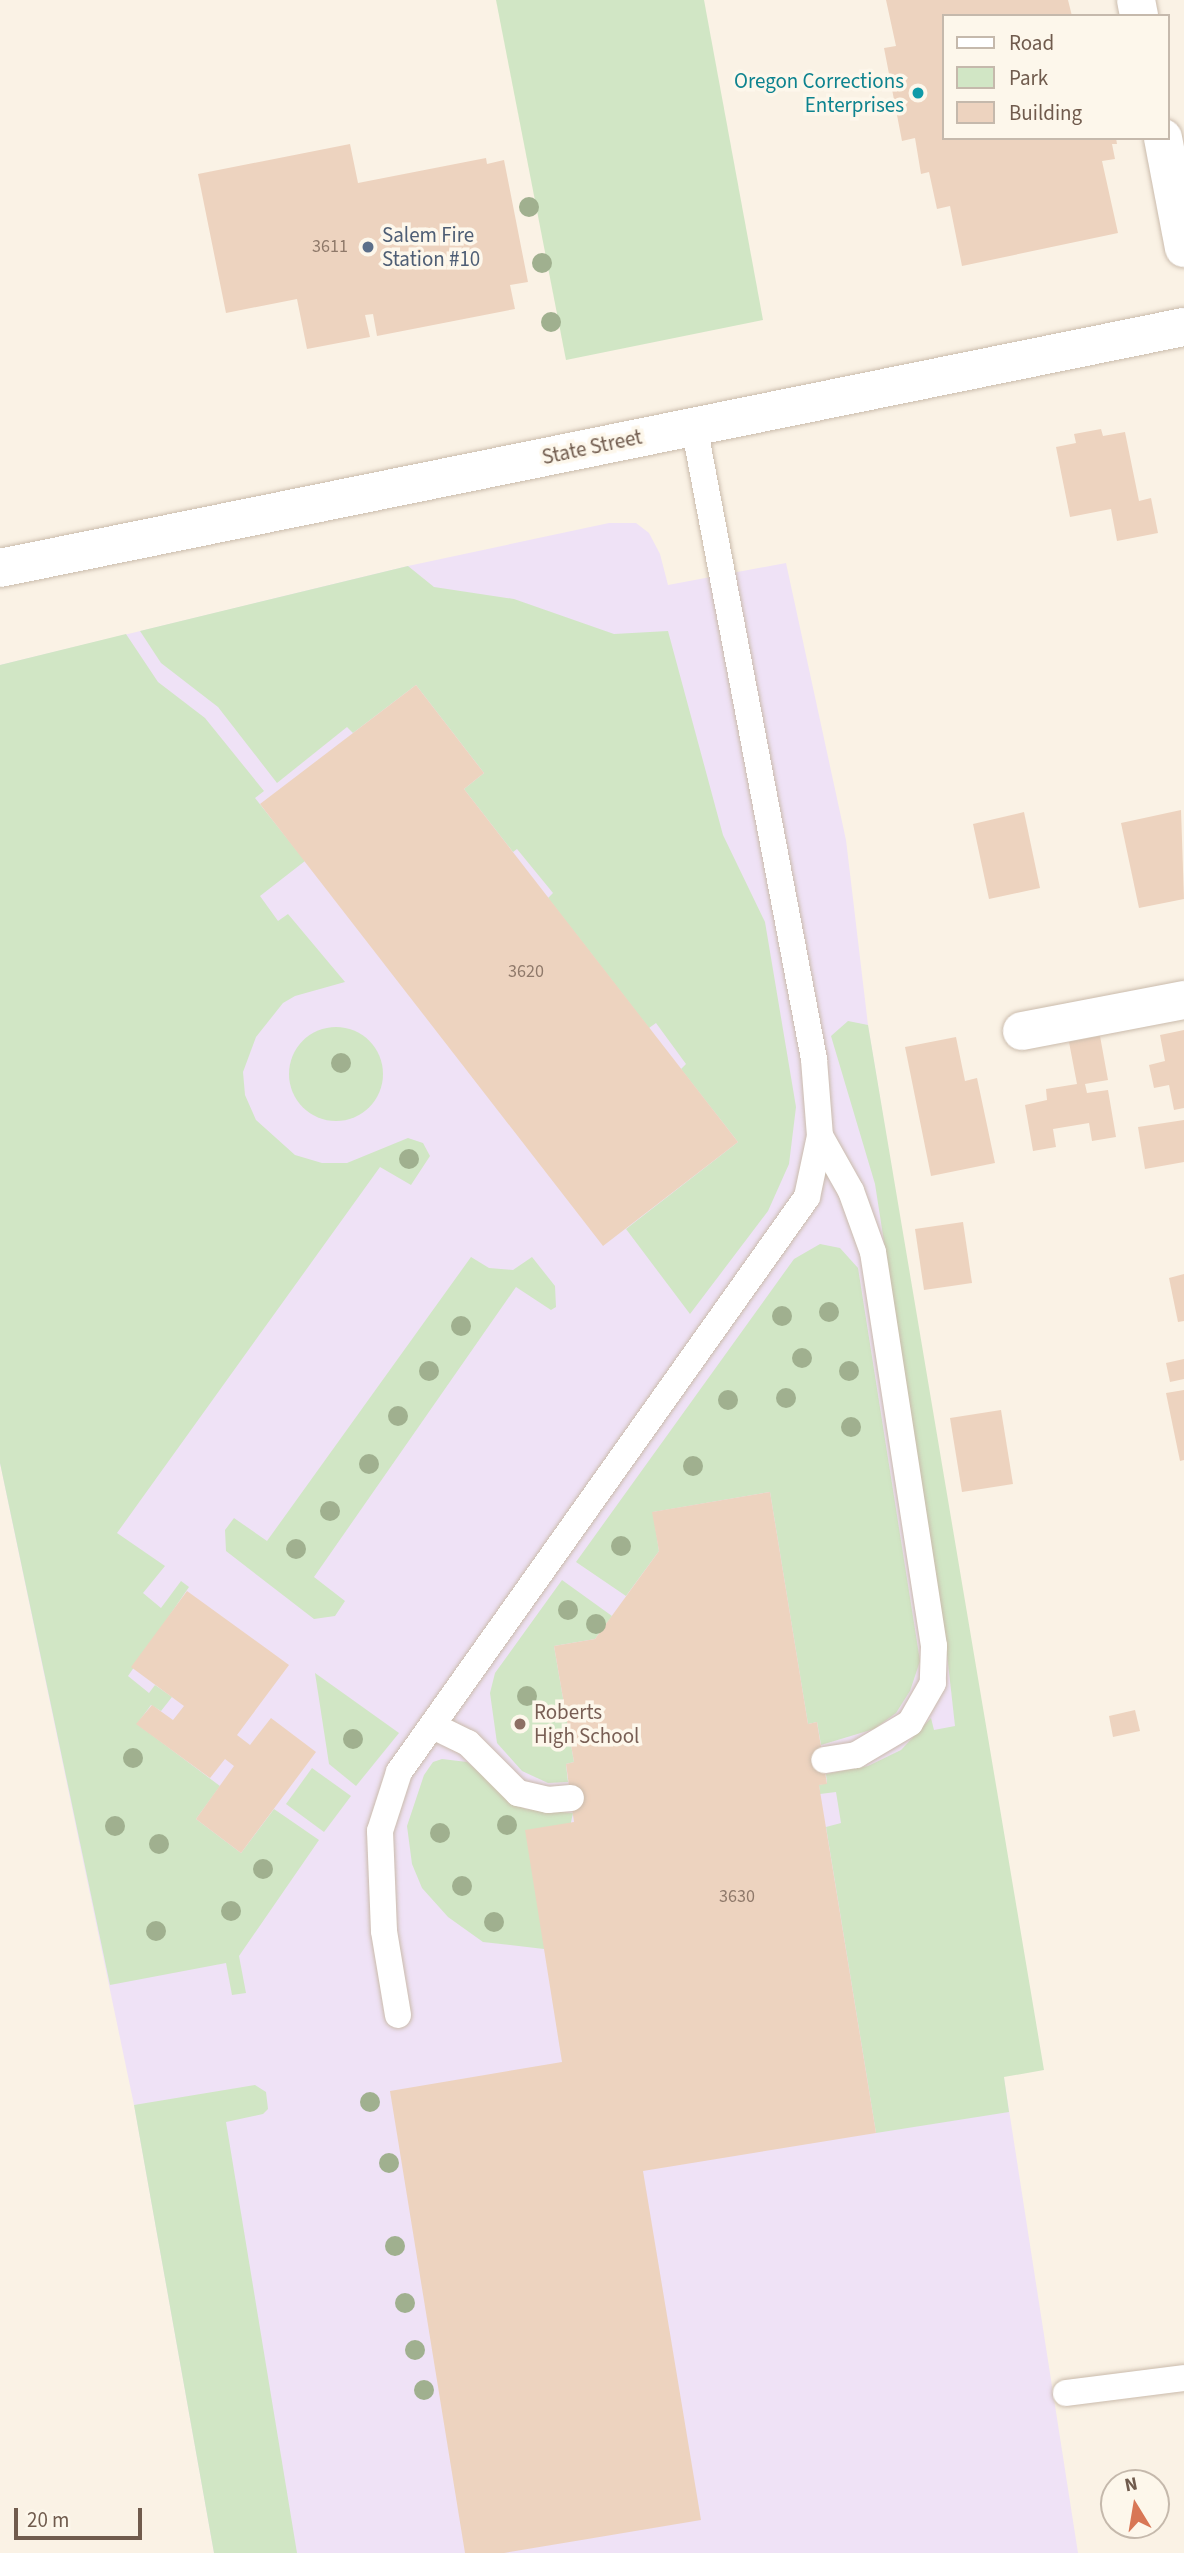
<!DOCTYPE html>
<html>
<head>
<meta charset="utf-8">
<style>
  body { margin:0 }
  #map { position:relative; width:1184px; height:2553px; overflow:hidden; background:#faf2e5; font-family:"Source Sans 3",sans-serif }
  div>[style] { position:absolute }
  .education>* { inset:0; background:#efe2f6 }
  .green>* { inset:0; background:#d1e6c5 }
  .round { border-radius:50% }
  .building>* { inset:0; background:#edd3bf }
  .roads { filter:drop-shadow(0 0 2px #cabbac) drop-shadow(0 0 2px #cabbac) }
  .service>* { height:26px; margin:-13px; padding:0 13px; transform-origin:13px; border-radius:13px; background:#fff }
  .minor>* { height:38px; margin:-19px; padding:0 19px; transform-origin:19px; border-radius:19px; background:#fff }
  .secondary>* { height:38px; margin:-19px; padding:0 19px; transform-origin:19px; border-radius:19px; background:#fff }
  .trees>* { width:20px; height:20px; margin:-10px; border-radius:50%; background:#a0b08f }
  .dots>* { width:19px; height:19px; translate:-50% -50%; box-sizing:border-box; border:4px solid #fdf7eb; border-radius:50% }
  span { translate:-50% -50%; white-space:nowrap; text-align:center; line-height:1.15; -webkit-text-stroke:7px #fdf7eb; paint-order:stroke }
  .number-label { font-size:18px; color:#8f796a }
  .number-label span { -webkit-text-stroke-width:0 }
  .culture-label { font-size:21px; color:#0d838f }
  .right { translate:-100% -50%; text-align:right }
  .service-label { font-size:21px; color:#4e5e75 }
  .left { translate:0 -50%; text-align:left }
  .street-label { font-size:21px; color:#705b4d }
  .education-label { font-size:21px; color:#785e54 }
  .legend { position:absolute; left:942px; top:14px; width:228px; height:126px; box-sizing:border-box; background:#fdf7eb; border:2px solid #c5b9ac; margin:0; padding:9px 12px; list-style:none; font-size:21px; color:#705b4d }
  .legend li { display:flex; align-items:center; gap:14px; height:35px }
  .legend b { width:35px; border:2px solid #c5b9ac }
  .north { position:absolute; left:1100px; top:2469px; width:70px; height:70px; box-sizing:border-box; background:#fdf7eb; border:2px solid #c5b9ac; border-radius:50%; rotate:349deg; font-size:19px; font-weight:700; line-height:28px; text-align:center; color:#705b4d }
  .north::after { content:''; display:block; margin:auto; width:24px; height:32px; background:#d87756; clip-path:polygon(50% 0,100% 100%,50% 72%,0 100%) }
  .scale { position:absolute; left:14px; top:2508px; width:128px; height:32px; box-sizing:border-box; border:4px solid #705b4d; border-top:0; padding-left:9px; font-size:21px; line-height:24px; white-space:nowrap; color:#705b4d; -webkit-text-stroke:5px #fdf7eb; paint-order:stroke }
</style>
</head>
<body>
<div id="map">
  <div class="education">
    <div style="clip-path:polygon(609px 523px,636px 523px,649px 533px,660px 554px,668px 585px,786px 563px,846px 840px,868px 1025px,899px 1214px,1004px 2078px,1078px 2553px,214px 2553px,134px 2105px,0 1463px,0 665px,408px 566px)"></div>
  </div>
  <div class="green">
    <div style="clip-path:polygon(496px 0,704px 0,763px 320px,566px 360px)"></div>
    <div style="clip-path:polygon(408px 566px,434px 587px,514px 599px,614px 634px,668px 631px,723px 835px,765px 922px,796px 1107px,789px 1164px,768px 1211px,690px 1314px,626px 1229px,738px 1142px,681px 1069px,686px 1064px,656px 1023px,649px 1028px,548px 898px,553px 893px,517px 849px,513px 852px,464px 789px,484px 773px,416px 685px,353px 733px,347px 727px,277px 783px,218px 707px,161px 663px,140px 631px)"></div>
    <div style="clip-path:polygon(126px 634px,158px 682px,205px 718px,264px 791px,255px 798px,305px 861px,260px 896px,278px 921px,288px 914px,345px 982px,295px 996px,283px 1003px,256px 1037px,243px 1072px,245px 1095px,256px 1120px,295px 1155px,322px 1163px,347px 1163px,408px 1138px,423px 1143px,430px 1156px,411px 1185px,380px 1167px,117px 1533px,165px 1566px,143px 1593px,161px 1608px,181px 1581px,189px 1587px,128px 1676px,149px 1693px,155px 1685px,172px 1697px,161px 1711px,151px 1705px,137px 1724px,220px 1786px,196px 1819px,241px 1853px,274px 1809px,319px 1840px,239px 1956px,246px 1993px,232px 1995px,226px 1963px,110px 1985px,0 1463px,0 665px)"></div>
    <div style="clip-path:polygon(848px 1021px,868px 1025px,1044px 2070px,1004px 2077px,1009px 2112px,876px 2133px,826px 1827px,841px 1823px,836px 1792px,820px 1794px,819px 1785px,827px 1783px,826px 1774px,868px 1766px,901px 1750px,931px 1718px,934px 1730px,955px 1726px,944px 1627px,875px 1184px,831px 1036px)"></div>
    <div class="round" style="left:289px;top:1027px;width:94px;height:94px"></div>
    <div style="clip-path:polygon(820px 1244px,840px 1248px,858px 1268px,920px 1661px,910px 1691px,896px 1713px,874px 1729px,821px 1745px,817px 1722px,808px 1724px,770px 1492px,653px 1512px,659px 1551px,626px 1596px,576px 1562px,794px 1259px)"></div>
    <div style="clip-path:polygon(471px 1257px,489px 1268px,513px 1270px,532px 1257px,555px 1286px,556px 1307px,551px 1310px,516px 1287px,314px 1577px,345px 1601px,335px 1616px,314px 1619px,226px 1551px,225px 1530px,234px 1518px,267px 1541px)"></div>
    <div style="clip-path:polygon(562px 1580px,612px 1616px,595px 1639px,554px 1646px,574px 1762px,566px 1764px,568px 1782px,548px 1783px,522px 1771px,497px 1743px,490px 1693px,495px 1673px)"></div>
    <div style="clip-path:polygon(315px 1673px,399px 1733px,356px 1786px,329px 1764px)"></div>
    <div style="clip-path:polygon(442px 1759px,467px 1762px,525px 1809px,573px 1813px,544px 1949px,483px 1942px,448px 1917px,422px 1888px,412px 1864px,407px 1826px,424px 1775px,433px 1762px)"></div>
    <div style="clip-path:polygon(312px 1768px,351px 1796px,324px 1832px,286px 1804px)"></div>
    <div style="clip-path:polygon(255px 2085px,266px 2092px,268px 2109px,263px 2114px,226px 2122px,297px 2553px,214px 2553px,134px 2105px)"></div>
  </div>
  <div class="building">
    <div style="clip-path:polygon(886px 0,1068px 0,1072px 16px,944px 16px,944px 138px,1116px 138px,1117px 144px,1112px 144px,1115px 159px,1102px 161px,1118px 233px,962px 266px,950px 206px,937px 209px,929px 172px,921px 174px,915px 138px,902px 141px,884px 48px,896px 46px)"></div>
    <div style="clip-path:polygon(350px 144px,358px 183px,486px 158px,487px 164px,504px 160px,528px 282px,510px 285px,515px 309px,377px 336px,373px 314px,365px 315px,370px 337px,307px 349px,297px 299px,226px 313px,198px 174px)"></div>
    <div style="clip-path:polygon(1101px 429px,1103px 436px,1125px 432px,1139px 501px,1151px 498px,1158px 533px,1117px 541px,1111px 509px,1070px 517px,1056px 447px,1076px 443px,1074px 434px)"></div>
    <div style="clip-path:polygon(416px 685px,484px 773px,464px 789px,738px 1142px,603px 1246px,260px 804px)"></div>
    <div style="clip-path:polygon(1181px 810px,1184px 899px,1139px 908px,1121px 823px)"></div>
    <div style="clip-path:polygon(1024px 812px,1040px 888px,989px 899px,973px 824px)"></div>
    <div style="clip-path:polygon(1184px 1030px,1184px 1108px,1174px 1110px,1169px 1085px,1154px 1088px,1149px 1065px,1165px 1061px,1160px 1035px)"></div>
    <div style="clip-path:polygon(1100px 1036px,1108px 1080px,1085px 1084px,1087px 1093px,1108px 1090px,1116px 1137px,1092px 1141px,1089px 1123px,1053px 1129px,1056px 1147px,1033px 1151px,1025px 1105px,1047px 1100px,1046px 1089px,1077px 1084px,1069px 1042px)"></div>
    <div style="clip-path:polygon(956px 1037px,965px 1081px,977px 1078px,995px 1163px,931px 1176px,905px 1047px)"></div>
    <div style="clip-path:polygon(1184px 1120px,1184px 1162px,1145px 1169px,1138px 1127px)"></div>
    <div style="clip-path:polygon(963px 1222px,972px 1283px,924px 1290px,915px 1229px)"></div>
    <div style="clip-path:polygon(1184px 1274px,1184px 1321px,1178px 1322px,1169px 1278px)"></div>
    <div style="clip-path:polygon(1184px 1359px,1184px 1379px,1170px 1382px,1166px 1363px)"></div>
    <div style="clip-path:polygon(1184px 1390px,1184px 1460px,1180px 1461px,1166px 1393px)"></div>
    <div style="clip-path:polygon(1001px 1410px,1013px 1484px,962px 1492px,950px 1418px)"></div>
    <div style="clip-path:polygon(770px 1492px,808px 1724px,817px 1722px,827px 1784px,819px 1785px,876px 2133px,643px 2171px,701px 2520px,504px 2553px,465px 2553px,390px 2091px,562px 2062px,525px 1830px,574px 1822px,566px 1764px,574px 1762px,554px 1646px,595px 1639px,659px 1551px,652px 1512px)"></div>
    <div style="clip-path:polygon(187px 1591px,289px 1665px,237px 1735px,250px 1745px,271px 1718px,316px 1752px,241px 1853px,196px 1819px,234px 1766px,225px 1759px,210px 1778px,136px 1724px,152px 1705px,173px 1720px,184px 1706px,131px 1667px)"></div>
    <div style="clip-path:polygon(1135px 1710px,1140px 1731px,1113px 1737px,1109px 1716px)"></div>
  </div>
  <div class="roads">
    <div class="service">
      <div style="left:820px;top:1136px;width:63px;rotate:60.6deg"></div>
      <div style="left:851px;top:1191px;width:65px;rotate:70.2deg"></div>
      <div style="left:873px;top:1252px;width:399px;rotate:81.2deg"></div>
      <div style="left:934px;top:1646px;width:37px;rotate:92deg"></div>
      <div style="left:933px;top:1683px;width:46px;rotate:119.9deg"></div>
      <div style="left:910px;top:1723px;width:63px;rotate:149.3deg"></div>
      <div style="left:856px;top:1755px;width:32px;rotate:171deg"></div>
      <div style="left:433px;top:1726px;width:39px;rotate:26deg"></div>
      <div style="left:468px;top:1743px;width:71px;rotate:45deg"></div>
      <div style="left:518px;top:1793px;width:31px;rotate:13deg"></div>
      <div style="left:548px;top:1800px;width:23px;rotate:-5deg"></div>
      <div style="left:398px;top:2015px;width:85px;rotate:-99.5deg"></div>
      <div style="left:384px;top:1931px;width:100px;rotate:-92.3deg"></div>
      <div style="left:380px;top:1831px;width:62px;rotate:-72.1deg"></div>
      <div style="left:399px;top:1772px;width:705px;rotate:-54.64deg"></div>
      <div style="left:807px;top:1197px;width:62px;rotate:-78deg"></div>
      <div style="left:820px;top:1136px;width:77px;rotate:-94.5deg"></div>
      <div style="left:814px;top:1059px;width:644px;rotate:-100.73deg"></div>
      <div style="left:1066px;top:2393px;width:119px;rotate:-7.2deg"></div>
    </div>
    <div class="minor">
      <div style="left:1136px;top:0;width:16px;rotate:79deg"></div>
      <div style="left:1163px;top:138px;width:112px;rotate:79.2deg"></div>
      <div style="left:1022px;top:1031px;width:165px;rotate:-10.8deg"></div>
    </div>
    <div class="secondary">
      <div style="left:0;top:568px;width:1208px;rotate:-11.51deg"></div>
    </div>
  </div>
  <div class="trees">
    <div style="left:529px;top:207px"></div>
    <div style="left:542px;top:263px"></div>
    <div style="left:551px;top:322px"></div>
    <div style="left:341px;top:1063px"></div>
    <div style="left:409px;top:1159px"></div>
    <div style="left:829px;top:1312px"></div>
    <div style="left:782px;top:1316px"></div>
    <div style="left:461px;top:1326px"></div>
    <div style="left:802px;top:1358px"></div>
    <div style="left:429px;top:1371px"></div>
    <div style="left:849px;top:1371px"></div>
    <div style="left:786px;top:1398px"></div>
    <div style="left:728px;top:1400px"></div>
    <div style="left:398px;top:1416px"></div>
    <div style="left:851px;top:1427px"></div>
    <div style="left:369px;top:1464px"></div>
    <div style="left:693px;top:1466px"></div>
    <div style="left:330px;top:1511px"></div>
    <div style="left:621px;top:1546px"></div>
    <div style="left:296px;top:1549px"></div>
    <div style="left:568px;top:1610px"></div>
    <div style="left:596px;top:1624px"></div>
    <div style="left:527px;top:1696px"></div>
    <div style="left:353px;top:1739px"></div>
    <div style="left:133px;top:1758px"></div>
    <div style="left:507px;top:1825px"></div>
    <div style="left:115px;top:1826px"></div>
    <div style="left:440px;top:1833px"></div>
    <div style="left:159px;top:1844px"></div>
    <div style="left:263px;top:1869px"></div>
    <div style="left:462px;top:1886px"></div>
    <div style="left:231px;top:1911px"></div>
    <div style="left:494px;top:1922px"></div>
    <div style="left:156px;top:1931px"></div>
    <div style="left:370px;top:2102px"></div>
    <div style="left:389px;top:2163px"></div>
    <div style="left:395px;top:2246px"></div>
    <div style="left:405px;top:2303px"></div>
    <div style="left:415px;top:2350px"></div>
    <div style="left:424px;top:2390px"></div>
  </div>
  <div class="dots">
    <div style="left:918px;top:93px;background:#0f9aa8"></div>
    <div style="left:368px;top:247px;background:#5c6f8a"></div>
    <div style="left:520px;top:1724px;background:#8d6e63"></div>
  </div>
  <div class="number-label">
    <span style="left:330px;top:247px">3611</span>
    <span style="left:526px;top:972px">3620</span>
    <span style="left:737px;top:1897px">3630</span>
  </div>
  <div class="culture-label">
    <span class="right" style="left:904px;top:93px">Oregon Corrections<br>Enterprises</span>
  </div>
  <div class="service-label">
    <span class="left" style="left:382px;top:247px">Salem Fire<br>Station #10</span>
  </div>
  <div class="street-label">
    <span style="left:592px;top:447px;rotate:-12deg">State Street</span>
  </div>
  <div class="education-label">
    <span class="left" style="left:534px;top:1724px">Roberts<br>High School</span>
  </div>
  <ul class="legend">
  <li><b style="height:9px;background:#fff"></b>Road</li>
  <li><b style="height:19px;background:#d1e6c5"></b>Park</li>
  <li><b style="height:19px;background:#edd3bf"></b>Building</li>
  </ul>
  <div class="north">N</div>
  <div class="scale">20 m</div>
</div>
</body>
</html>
